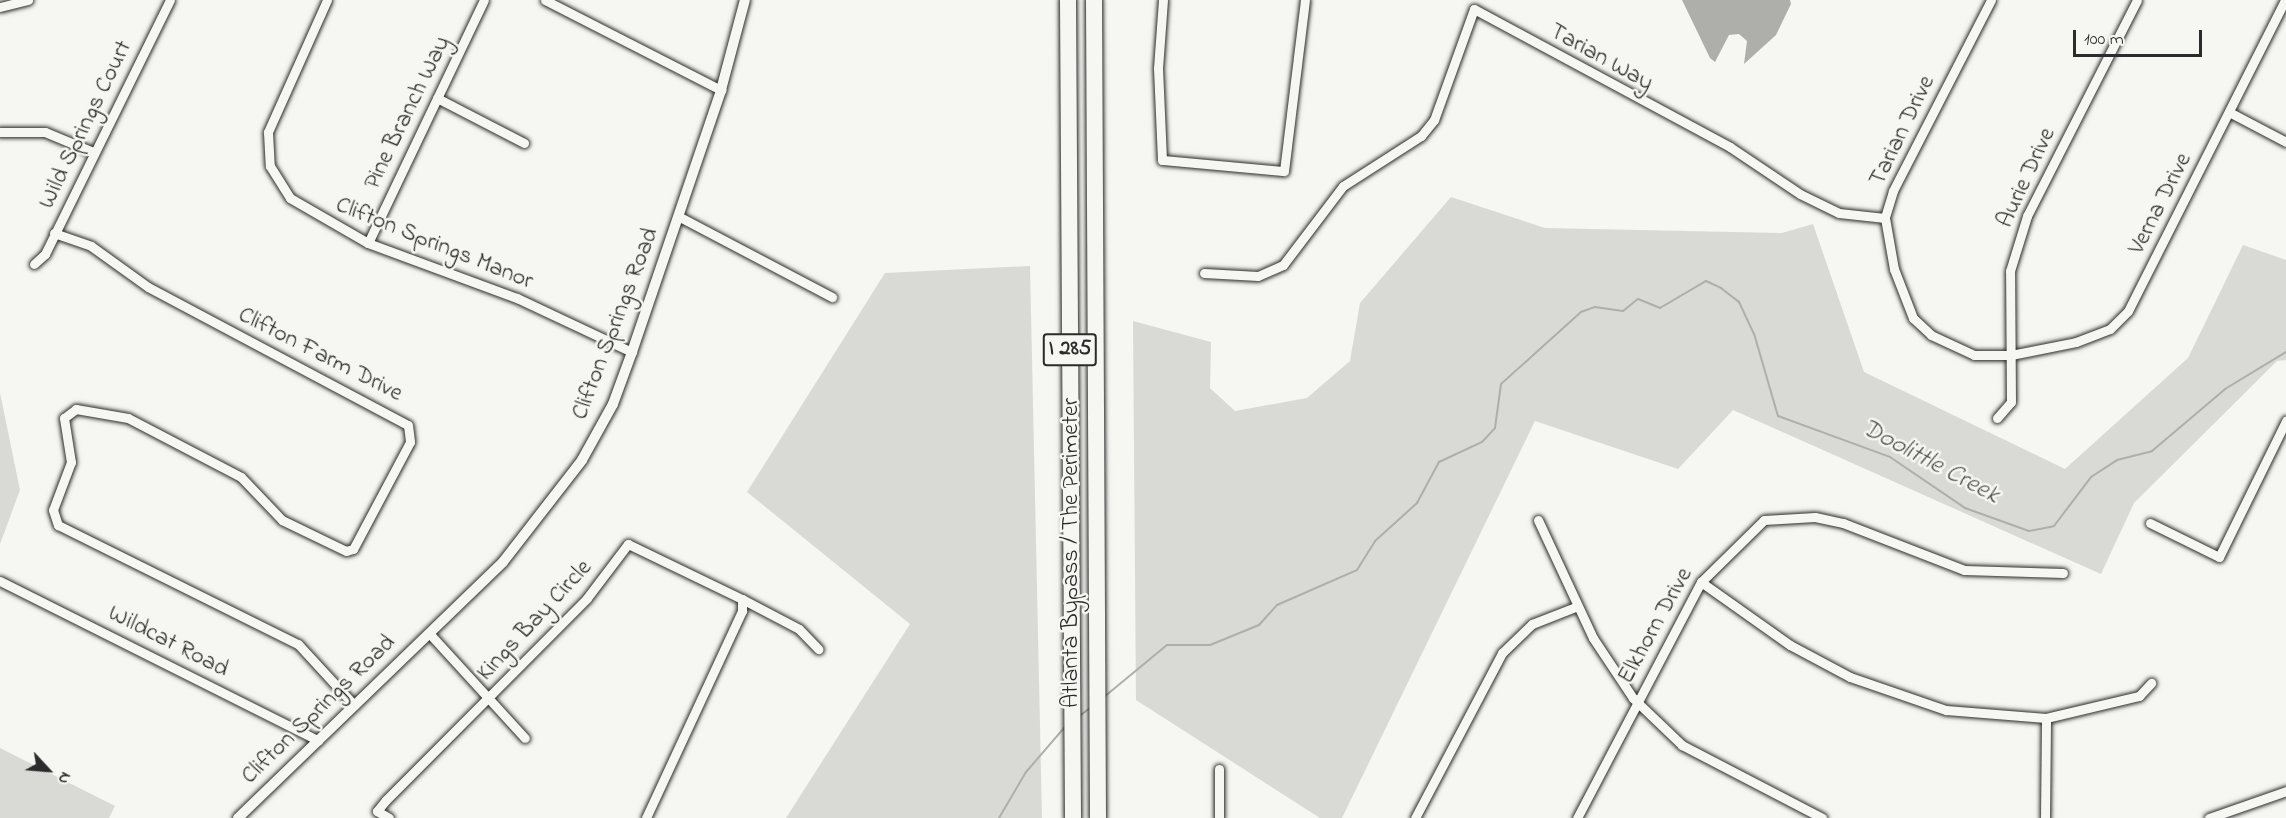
<!DOCTYPE html>
<html>
<head>
<meta charset="utf-8">
<style>
  body { margin:0 }
  #map { position:relative; width:2286px; height:818px; overflow:hidden; background:#f6f6f2; font-family:"Indie Flower",sans-serif }
  div>[style] { position:absolute }
  .green>* { inset:0; background:#d9d9d5 }
  .water>* { inset:0; background:#aeaeab }
  .stream>* { height:2px; margin:-1px; padding:0 1px; transform-origin:1px; border-radius:1px; background:#aeaeab }
  .roads { filter:drop-shadow(0 0 2px #2b2b2b) drop-shadow(0 0 2px #2b2b2b) }
  .minor>* { height:9px; margin:-4.5px; padding:0 4.5px; transform-origin:4.5px; border-radius:4.5px; background:#f6f6f2 }
  .tertiary>* { height:10px; margin:-5px; padding:0 5px; transform-origin:5px; border-radius:5px; background:#f6f6f2 }
  .motorway>* { height:16px; margin:-8px; padding:0 8px; transform-origin:8px; border-radius:8px; background:#f6f6f2 }
  span { translate:-50% -50%; white-space:nowrap; text-align:center; line-height:1.15; -webkit-text-stroke:5px #f6f6f2; paint-order:stroke }
  .shield-label span { padding:2px 4px; background:#f6f6f2; border:2px solid; border-radius:4px; -webkit-text-stroke-width:0 }
  .shield-label { font-size:22px; color:#2b2b2b; font-weight:700 }
  .street-label { font-size:24px; color:#2b2b2b }
  .water-label { font-size:26px; color:#525251; font-style:italic }
  .north { position:absolute; left:18px; top:740px; width:60px; height:60px; -webkit-text-stroke:4px #f6f6f2; paint-order:stroke; rotate:116deg; font-size:16px; font-weight:700; line-height:24px; text-align:center; color:#2b2b2b }
  .north::after { content:''; display:block; margin:auto; width:21px; height:27px; background:#2b2b2b; clip-path:polygon(50% 0,100% 100%,50% 72%,0 100%) }
  .scale { position:absolute; left:2073px; top:30px; width:129px; height:27px; box-sizing:border-box; border:3px solid #2b2b2b; border-top:0; padding-left:8px; font-size:18px; line-height:21px; white-space:nowrap; color:#2b2b2b; -webkit-text-stroke:4px #f6f6f2; paint-order:stroke }
</style>
</head>
<body>
<div id="map">
  <div class="green">
    <div style="clip-path:polygon(1451px 197px,1545px 228px,1782px 233px,1813px 224px,1864px 372px,2065px 469px,2188px 358px,2243px 245px,2286px 260px,2286px 360px,2277px 361px,2134px 503px,2101px 574px,1733px 410px,1678px 469px,1535px 421px,1342px 818px,1320px 818px,1136px 700px,1133px 321px,1211px 342px,1210px 388px,1235px 411px,1307px 398px,1350px 361px,1360px 303px)"></div>
    <div style="clip-path:polygon(1030px 266px,1042px 818px,786px 818px,910px 624px,747px 492px,885px 273px)"></div>
    <div style="clip-path:polygon(0 393px,20px 490px,0 544px)"></div>
    <div style="clip-path:polygon(0 748px,115px 806px,109px 818px,0 818px)"></div>
  </div>
  <div class="water">
    <div style="clip-path:polygon(1682px 0,1790px 0,1791px 4px,1776px 35px,1744px 64px,1747px 41px,1739px 34px,1729px 35px,1715px 62px,1710px 58px)"></div>
  </div>
  <div class="stream">
    <div style="left:1104px;top:697px;width:82px;rotate:-39.5deg"></div>
    <div style="left:1167px;top:645px;width:43px"></div>
    <div style="left:1210px;top:645px;width:53px;rotate:-22.2deg"></div>
    <div style="left:1259px;top:625px;width:27px;rotate:-48deg"></div>
    <div style="left:1277px;top:605px;width:87px;rotate:-23.6deg"></div>
    <div style="left:1357px;top:570px;width:34px;rotate:-58deg"></div>
    <div style="left:1375px;top:541px;width:57px;rotate:-42.1deg"></div>
    <div style="left:1417px;top:503px;width:47px;rotate:-61.8deg"></div>
    <div style="left:1439px;top:462px;width:47px;rotate:-24.9deg"></div>
    <div style="left:1482px;top:442px;width:19px;rotate:-47deg"></div>
    <div style="left:1495px;top:428px;width:44px;rotate:-82.2deg"></div>
    <div style="left:1501px;top:384px;width:108px;rotate:-42deg"></div>
    <div style="left:1581px;top:312px;width:15px;rotate:-20deg"></div>
    <div style="left:1595px;top:307px;width:28px;rotate:8deg"></div>
    <div style="left:1623px;top:311px;width:19px;rotate:-39deg"></div>
    <div style="left:1638px;top:299px;width:24px;rotate:22deg"></div>
    <div style="left:1660px;top:308px;width:53px;rotate:-30.4deg"></div>
    <div style="left:1706px;top:281px;width:17px;rotate:25deg"></div>
    <div style="left:1721px;top:288px;width:23px;rotate:38deg"></div>
    <div style="left:1739px;top:302px;width:38px;rotate:65deg"></div>
    <div style="left:1755px;top:337px;width:82px;rotate:73.8deg"></div>
    <div style="left:1778px;top:416px;width:119px;rotate:20.1deg"></div>
    <div style="left:1890px;top:457px;width:91px;rotate:34.2deg"></div>
    <div style="left:1965px;top:508px;width:68px;rotate:19.8deg"></div>
    <div style="left:2029px;top:531px;width:25px;rotate:-11deg"></div>
    <div style="left:2054px;top:526px;width:61px;rotate:-52.9deg"></div>
    <div style="left:2091px;top:477px;width:31px;rotate:-33deg"></div>
    <div style="left:2117px;top:460px;width:36px;rotate:-14deg"></div>
    <div style="left:2152px;top:451px;width:96px;rotate:-40.3deg"></div>
    <div style="left:2225px;top:389px;width:71px;rotate:-31.2deg"></div>
    <div style="left:1078px;top:717px;width:15px;rotate:-37deg"></div>
    <div style="left:999px;top:818px;width:53px;rotate:-59.6deg"></div>
    <div style="left:1026px;top:772px;width:58px;rotate:-49.2deg"></div>
  </div>
  <div class="roads">
    <div class="minor">
      <div style="left:327px;top:0;width:145px;rotate:114.1deg"></div>
      <div style="left:268px;top:132px;width:34px;rotate:87deg"></div>
      <div style="left:270px;top:166px;width:38px;rotate:58deg"></div>
      <div style="left:290px;top:198px;width:90px;rotate:30deg"></div>
      <div style="left:368px;top:243px;width:159px;rotate:20.3deg"></div>
      <div style="left:517px;top:298px;width:127px;rotate:25.2deg"></div>
      <div style="left:545px;top:0;width:198px;rotate:27.1deg"></div>
      <div style="left:1163px;top:0;width:68px;rotate:94.2deg"></div>
      <div style="left:1158px;top:68px;width:92px;rotate:87.5deg"></div>
      <div style="left:1162px;top:160px;width:122px;rotate:5.2deg"></div>
      <div style="left:1284px;top:171px;width:172px;rotate:-83deg"></div>
      <div style="left:1991px;top:0;width:215px;rotate:117.2deg"></div>
      <div style="left:1893px;top:191px;width:28px;rotate:107deg"></div>
      <div style="left:1885px;top:218px;width:52px;rotate:80deg"></div>
      <div style="left:1894px;top:269px;width:53px;rotate:68.8deg"></div>
      <div style="left:1913px;top:318px;width:25px;rotate:43deg"></div>
      <div style="left:1931px;top:335px;width:47px;rotate:24.9deg"></div>
      <div style="left:1974px;top:355px;width:37px"></div>
      <div style="left:2011px;top:355px;width:66px;rotate:-11.3deg"></div>
      <div style="left:2076px;top:342px;width:36px;rotate:-21deg"></div>
      <div style="left:2110px;top:329px;width:25px;rotate:-45deg"></div>
      <div style="left:2128px;top:311px;width:348px;rotate:-63.2deg"></div>
      <div style="left:0;top:7px;width:29px;rotate:-14deg"></div>
      <div style="left:437px;top:98px;width:98px;rotate:27.3deg"></div>
      <div style="left:2229px;top:112px;width:64px;rotate:27.8deg"></div>
      <div style="left:0;top:132px;width:45px"></div>
      <div style="left:45px;top:132px;width:52px;rotate:22.6deg"></div>
      <div style="left:680px;top:217px;width:172px;rotate:27.8deg"></div>
      <div style="left:54px;top:233px;width:39px;rotate:19deg"></div>
      <div style="left:91px;top:246px;width:70px;rotate:35.7deg"></div>
      <div style="left:148px;top:287px;width:294px;rotate:28deg"></div>
      <div style="left:408px;top:425px;width:17px;rotate:83deg"></div>
      <div style="left:410px;top:442px;width:121px;rotate:118deg"></div>
      <div style="left:353px;top:549px;width:7px;rotate:164deg"></div>
      <div style="left:346px;top:551px;width:71px;rotate:-154.2deg"></div>
      <div style="left:282px;top:520px;width:59px;rotate:-133.6deg"></div>
      <div style="left:241px;top:477px;width:127px;rotate:-152.4deg"></div>
      <div style="left:128px;top:418px;width:53px;rotate:-170.2deg"></div>
      <div style="left:76px;top:409px;width:15px;rotate:143deg"></div>
      <div style="left:64px;top:418px;width:45px;rotate:81deg"></div>
      <div style="left:71px;top:462px;width:51px;rotate:110.6deg"></div>
      <div style="left:53px;top:510px;width:16px;rotate:72deg"></div>
      <div style="left:58px;top:525px;width:268px;rotate:26.4deg"></div>
      <div style="left:298px;top:644px;width:83px;rotate:47.4deg"></div>
      <div style="left:368px;top:243px;width:269px;rotate:-64.5deg"></div>
      <div style="left:34px;top:264px;width:15px;rotate:-42deg"></div>
      <div style="left:45px;top:254px;width:283px;rotate:-63.8deg"></div>
      <div style="left:1204px;top:273px;width:54px;rotate:3.2deg"></div>
      <div style="left:1258px;top:276px;width:27px;rotate:-24deg"></div>
      <div style="left:1283px;top:265px;width:99px;rotate:-52.8deg"></div>
      <div style="left:1343px;top:186px;width:93px;rotate:-32.7deg"></div>
      <div style="left:1421px;top:136px;width:21px;rotate:-51deg"></div>
      <div style="left:1434px;top:120px;width:118px;rotate:-70.2deg"></div>
      <div style="left:1474px;top:9px;width:291px;rotate:28.3deg"></div>
      <div style="left:1730px;top:147px;width:84px;rotate:33.9deg"></div>
      <div style="left:1800px;top:194px;width:43px;rotate:26deg"></div>
      <div style="left:1839px;top:213px;width:46px;rotate:6.2deg"></div>
      <div style="left:1997px;top:418px;width:21px;rotate:-49deg"></div>
      <div style="left:2011px;top:402px;width:131px;rotate:-90.4deg"></div>
      <div style="left:2010px;top:271px;width:58px;rotate:-72.8deg"></div>
      <div style="left:2027px;top:216px;width:242px;rotate:-63deg"></div>
      <div style="left:1538px;top:520px;width:130px;rotate:65deg"></div>
      <div style="left:1593px;top:638px;width:72px;rotate:56.3deg"></div>
      <div style="left:1633px;top:698px;width:68px;rotate:43.8deg"></div>
      <div style="left:1682px;top:745px;width:158px;rotate:27.5deg"></div>
      <div style="left:2150px;top:523px;width:77px;rotate:26.2deg"></div>
      <div style="left:2219px;top:557px;width:152px;rotate:-63.8deg"></div>
      <div style="left:0;top:581px;width:356px;rotate:26.6deg"></div>
      <div style="left:1701px;top:582px;width:109px;rotate:35.3deg"></div>
      <div style="left:1790px;top:645px;width:68px;rotate:28.1deg"></div>
      <div style="left:1850px;top:677px;width:102px;rotate:19deg"></div>
      <div style="left:1946px;top:710px;width:100px;rotate:4.6deg"></div>
      <div style="left:2046px;top:718px;width:96px;rotate:-13.3deg"></div>
      <div style="left:2139px;top:696px;width:18px;rotate:-47deg"></div>
      <div style="left:742px;top:599px;width:64px;rotate:27.8deg"></div>
      <div style="left:799px;top:629px;width:28px;rotate:46deg"></div>
      <div style="left:429px;top:633px;width:142px;rotate:47.6deg"></div>
      <div style="left:389px;top:818px;width:14px;rotate:-150deg"></div>
      <div style="left:377px;top:811px;width:14px;rotate:-51deg"></div>
      <div style="left:386px;top:800px;width:285px;rotate:-45.1deg"></div>
      <div style="left:587px;top:598px;width:68px;rotate:-52.8deg"></div>
      <div style="left:628px;top:544px;width:127px;rotate:25.8deg"></div>
      <div style="left:742px;top:599px;width:12px;rotate:90deg"></div>
      <div style="left:742px;top:611px;width:228px;rotate:114.9deg"></div>
      <div style="left:1219px;top:818px;width:49px;rotate:-90deg"></div>
      <div style="left:1415px;top:818px;width:187px;rotate:-62.2deg"></div>
      <div style="left:1502px;top:653px;width:42px;rotate:-44deg"></div>
      <div style="left:1532px;top:624px;width:49px;rotate:-21.4deg"></div>
      <div style="left:1577px;top:818px;width:267px;rotate:-62.3deg"></div>
      <div style="left:1701px;top:582px;width:88px;rotate:-44.5deg"></div>
      <div style="left:1764px;top:520px;width:51px;rotate:-3.4deg"></div>
      <div style="left:1815px;top:517px;width:29px;rotate:12deg"></div>
      <div style="left:1843px;top:523px;width:130px;rotate:21.2deg"></div>
      <div style="left:1964px;top:570px;width:99px;rotate:1.7deg"></div>
      <div style="left:2045px;top:818px;width:100px;rotate:-89.4deg"></div>
      <div style="left:2209px;top:818px;width:82px;rotate:-19.3deg"></div>
    </div>
    <div class="tertiary">
      <div style="left:238px;top:818px;width:368px;rotate:-44deg"></div>
      <div style="left:503px;top:562px;width:129px;rotate:-52.2deg"></div>
      <div style="left:582px;top:460px;width:64px;rotate:-61deg"></div>
      <div style="left:613px;top:404px;width:55px;rotate:-69.9deg"></div>
      <div style="left:632px;top:352px;width:277px;rotate:-71.2deg"></div>
      <div style="left:721px;top:90px;width:93px;rotate:-75.1deg"></div>
    </div>
    <div class="motorway">
      <div style="left:1068px;top:0;width:818px;rotate:89.65deg"></div>
      <div style="left:1094px;top:0;width:818px;rotate:89.72deg"></div>
    </div>
  </div>
  <div class="shield-label">
    <span style="left:1070px;top:350px">I 285</span>
  </div>
  <div class="street-label">
    <span style="left:1601px;top:58px;rotate:29deg">Tarian Way</span>
    <span style="left:408px;top:113px;rotate:-64deg">Pine Branch Way</span>
    <span style="left:86px;top:125px;rotate:-64deg">Wild Springs Court</span>
    <span style="left:1903px;top:131px;rotate:-64deg">Tarian Drive</span>
    <span style="left:2027px;top:178px;rotate:-65deg">Aurie Drive</span>
    <span style="left:2161px;top:204px;rotate:-63deg">Verna Drive</span>
    <span style="left:434px;top:244px;rotate:22deg">Clifton Springs Manor</span>
    <span style="left:616px;top:324px;rotate:-69deg">Clifton Springs Road</span>
    <span style="left:320px;top:355px;rotate:27deg">Clifton Farm Drive</span>
    <span style="left:1072px;top:553px;rotate:-90deg">Atlanta Bypass / The Perimeter</span>
    <span style="left:535px;top:621px;rotate:-47deg">Kings Bay Circle</span>
    <span style="left:1656px;top:626px;rotate:-61deg">Elkhorn Drive</span>
    <span style="left:168px;top:642px;rotate:27deg">Wildcat Road</span>
    <span style="left:319px;top:710px;rotate:-44deg">Clifton Springs Road</span>
  </div>
  <div class="water-label">
    <span style="left:1930px;top:463px;rotate:28deg">Doolittle Creek</span>
  </div>
  <div class="north">N</div>
  <div class="scale">100 m</div>
</div>
</body>
</html>
